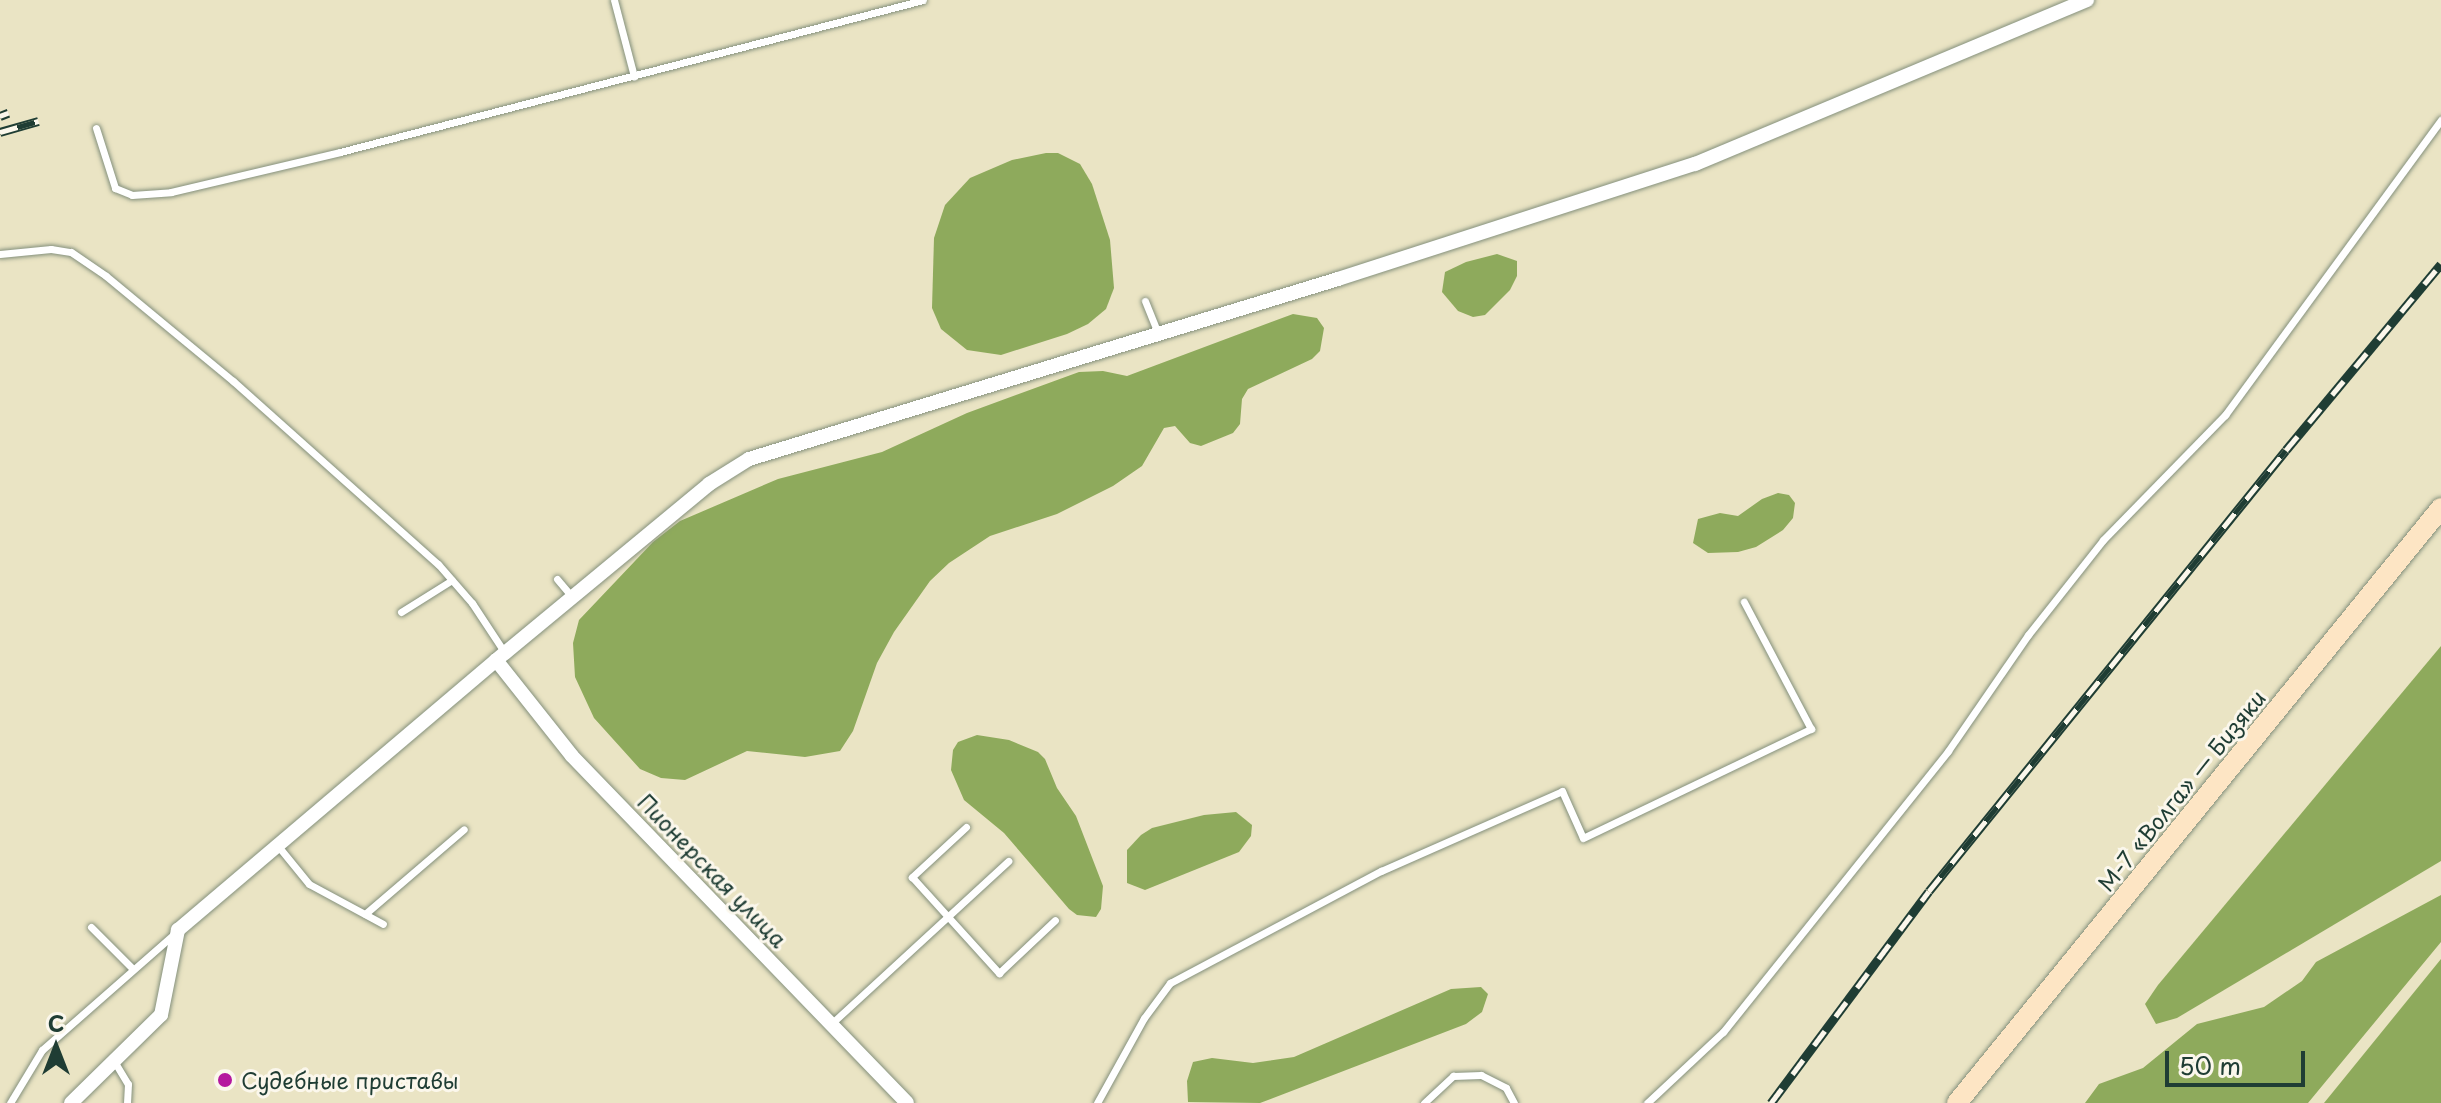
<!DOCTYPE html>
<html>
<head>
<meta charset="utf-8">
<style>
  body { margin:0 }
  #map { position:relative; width:2441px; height:1103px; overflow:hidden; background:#eae4c4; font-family:"Playpen Sans",sans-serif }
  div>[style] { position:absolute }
  .forest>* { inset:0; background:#8eaa5c }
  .roads { filter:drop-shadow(0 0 2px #84907c) drop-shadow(0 0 2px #84907c) }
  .service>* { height:7px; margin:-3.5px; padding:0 3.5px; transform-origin:3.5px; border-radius:3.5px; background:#fff }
  .minor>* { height:14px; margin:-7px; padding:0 7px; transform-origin:7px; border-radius:7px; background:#fff }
  .secondary>* { height:20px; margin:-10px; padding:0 10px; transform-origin:10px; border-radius:10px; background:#fde5c4 }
  .rail>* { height:9px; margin-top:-4.5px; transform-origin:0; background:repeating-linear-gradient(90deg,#fbf7ec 0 18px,#1f3d34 0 36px); box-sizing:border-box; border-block:2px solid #1f3d34 }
  .dots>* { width:22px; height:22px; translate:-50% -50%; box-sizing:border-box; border:4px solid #fbf7ec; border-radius:50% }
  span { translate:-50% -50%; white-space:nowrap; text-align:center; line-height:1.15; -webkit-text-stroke:6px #fbf7ec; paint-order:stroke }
  .street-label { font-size:22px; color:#1f3d34 }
  .poi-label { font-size:22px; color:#1f3d34 }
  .left { translate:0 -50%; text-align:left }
  .north { position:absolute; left:16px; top:1007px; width:80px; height:80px; -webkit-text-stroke:6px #fbf7ec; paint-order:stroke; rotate:0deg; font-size:22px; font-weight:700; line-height:32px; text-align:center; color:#1f3d34 }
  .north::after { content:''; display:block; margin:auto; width:28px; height:36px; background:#1f3d34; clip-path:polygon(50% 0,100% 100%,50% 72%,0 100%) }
  .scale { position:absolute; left:2165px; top:1051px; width:140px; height:36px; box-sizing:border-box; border:4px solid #1f3d34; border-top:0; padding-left:10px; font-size:24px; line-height:28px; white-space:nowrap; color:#1f3d34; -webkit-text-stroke:6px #fbf7ec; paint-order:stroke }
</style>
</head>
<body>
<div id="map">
  <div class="forest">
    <div style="clip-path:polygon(1046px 153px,1058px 153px,1080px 164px,1092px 184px,1110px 240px,1114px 288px,1106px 309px,1088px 324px,1067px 334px,1001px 355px,967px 350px,941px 329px,932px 308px,934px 238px,945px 205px,970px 178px,1012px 160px)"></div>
    <div style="clip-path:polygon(1497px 254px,1517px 261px,1517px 276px,1510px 290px,1485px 315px,1473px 317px,1458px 311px,1442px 292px,1445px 272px,1466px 262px)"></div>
    <div style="clip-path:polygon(1293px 314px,1317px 318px,1324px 328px,1320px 351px,1312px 359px,1248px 389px,1242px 399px,1240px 424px,1233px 433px,1201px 446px,1190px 443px,1175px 426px,1164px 428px,1142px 466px,1113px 486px,1057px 514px,990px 536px,949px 563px,930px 581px,894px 632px,877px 663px,853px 731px,840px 751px,805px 757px,747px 751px,685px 780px,661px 778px,640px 769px,594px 718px,575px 677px,573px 643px,579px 620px,653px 542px,680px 521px,778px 479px,882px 452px,967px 413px,1079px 372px,1103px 371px,1127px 376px)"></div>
    <div style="clip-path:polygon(1778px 493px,1789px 495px,1795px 503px,1793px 518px,1783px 530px,1756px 547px,1738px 552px,1708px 553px,1693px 543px,1698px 519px,1720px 513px,1738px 516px,1762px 499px)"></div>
    <div style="clip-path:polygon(2441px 646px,2441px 861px,2177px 1018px,2156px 1024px,2145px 1004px,2158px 985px)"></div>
    <div style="clip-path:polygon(977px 735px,1009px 740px,1038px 752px,1045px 759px,1057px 788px,1076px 816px,1103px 886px,1101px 909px,1096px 917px,1077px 915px,1069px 909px,1004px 833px,964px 800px,951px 770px,953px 750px,958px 742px)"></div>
    <div style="clip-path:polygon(1236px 812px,1252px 825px,1251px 836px,1239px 852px,1145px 890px,1127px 883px,1127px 850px,1141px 835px,1152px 828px,1204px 815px)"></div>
    <div style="clip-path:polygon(2441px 895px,2441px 942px,2308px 1103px,2085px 1103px,2099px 1084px,2143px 1068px,2197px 1024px,2264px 1007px,2302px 981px,2316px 962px)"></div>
    <div style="clip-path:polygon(2441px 959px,2441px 1103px,2324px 1103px)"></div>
    <div style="clip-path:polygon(1481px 987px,1488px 994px,1482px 1012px,1466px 1024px,1260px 1103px,1188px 1102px,1187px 1081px,1193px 1062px,1212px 1058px,1253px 1063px,1294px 1057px,1451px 989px)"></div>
  </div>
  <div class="roads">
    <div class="service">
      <div style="left:614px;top:0;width:79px;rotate:75.3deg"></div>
      <div style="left:96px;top:128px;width:63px;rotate:72.4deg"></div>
      <div style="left:115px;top:188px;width:18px;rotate:22deg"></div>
      <div style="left:132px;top:195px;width:39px;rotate:-4deg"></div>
      <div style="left:171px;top:192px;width:174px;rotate:-13.3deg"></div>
      <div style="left:340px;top:152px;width:602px;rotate:-14.61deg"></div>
      <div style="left:0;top:254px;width:51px;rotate:-5.6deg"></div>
      <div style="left:51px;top:249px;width:20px;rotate:9deg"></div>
      <div style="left:71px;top:252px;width:42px;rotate:34.4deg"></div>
      <div style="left:106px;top:276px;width:165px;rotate:39.6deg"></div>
      <div style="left:233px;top:381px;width:275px;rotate:41.8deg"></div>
      <div style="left:438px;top:564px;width:52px;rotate:48.9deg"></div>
      <div style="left:472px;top:603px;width:60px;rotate:56.6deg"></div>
      <div style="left:1145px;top:301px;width:35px;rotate:68deg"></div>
      <div style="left:557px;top:579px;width:23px;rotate:50deg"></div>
      <div style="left:401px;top:612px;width:60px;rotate:-32.1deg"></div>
      <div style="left:966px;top:827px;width:74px;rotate:137.2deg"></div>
      <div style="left:912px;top:877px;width:130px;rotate:47.8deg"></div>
      <div style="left:999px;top:973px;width:77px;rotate:-43.4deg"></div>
      <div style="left:278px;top:846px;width:49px;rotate:50.8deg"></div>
      <div style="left:309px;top:884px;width:84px;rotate:28.4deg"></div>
      <div style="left:365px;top:914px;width:130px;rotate:-40.6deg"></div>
      <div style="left:91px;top:927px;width:59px;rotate:45deg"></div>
      <div style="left:831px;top:1024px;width:241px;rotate:-42.6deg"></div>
      <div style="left:114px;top:1061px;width:27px;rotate:59deg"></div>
      <div style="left:128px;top:1084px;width:19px;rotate:93deg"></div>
      <div style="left:10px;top:1103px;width:62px;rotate:-58.9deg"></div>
      <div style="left:42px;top:1050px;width:176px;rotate:-41.3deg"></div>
      <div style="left:1097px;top:1103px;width:97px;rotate:-61.1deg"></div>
      <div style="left:1144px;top:1018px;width:44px;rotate:-53.4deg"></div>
      <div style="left:1170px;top:983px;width:239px;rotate:-28deg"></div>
      <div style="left:1381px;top:871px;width:198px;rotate:-23.8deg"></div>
      <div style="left:1562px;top:791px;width:51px;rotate:65.9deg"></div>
      <div style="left:1583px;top:838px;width:253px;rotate:-25.6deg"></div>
      <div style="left:1811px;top:729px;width:144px;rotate:-117.8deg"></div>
      <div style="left:1424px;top:1103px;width:40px;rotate:-43deg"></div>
      <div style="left:1453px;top:1076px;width:28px;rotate:-2deg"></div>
      <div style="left:1481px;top:1075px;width:28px;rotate:27deg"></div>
      <div style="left:1506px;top:1088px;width:17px;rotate:62deg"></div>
      <div style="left:1647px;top:1103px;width:104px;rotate:-43.1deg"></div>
      <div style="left:1723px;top:1032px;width:360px;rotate:-51.3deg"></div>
      <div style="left:1948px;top:751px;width:141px;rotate:-55.4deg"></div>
      <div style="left:2028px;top:635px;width:121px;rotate:-51.7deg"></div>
      <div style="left:2103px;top:540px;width:175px;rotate:-45.7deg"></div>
      <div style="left:2225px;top:415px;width:366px;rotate:-53.8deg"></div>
    </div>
    <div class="minor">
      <div style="left:496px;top:660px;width:122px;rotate:51.6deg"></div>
      <div style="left:572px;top:756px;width:482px;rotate:46deg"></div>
      <div style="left:71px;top:1103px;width:126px;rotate:-44.4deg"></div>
      <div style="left:161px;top:1015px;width:87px;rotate:-78.7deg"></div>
      <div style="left:178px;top:930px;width:429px;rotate:-40.3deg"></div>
      <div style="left:505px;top:653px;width:265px;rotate:-39.6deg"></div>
      <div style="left:709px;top:484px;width:47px;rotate:-32deg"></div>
      <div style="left:749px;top:459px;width:616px;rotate:-16.99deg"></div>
      <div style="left:1338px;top:279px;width:375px;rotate:-17.9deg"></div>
      <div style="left:1695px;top:164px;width:425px;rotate:-22.7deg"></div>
    </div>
    <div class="secondary">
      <div style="left:1957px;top:1103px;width:767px;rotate:-50.87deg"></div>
    </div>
  </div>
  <div class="rail">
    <div style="left:0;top:116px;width:9px;rotate:-21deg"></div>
    <div style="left:0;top:132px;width:40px;rotate:-16deg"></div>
    <div style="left:1771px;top:1103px;width:264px;rotate:-53.3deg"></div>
    <div style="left:1929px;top:891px;width:567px;rotate:-51.01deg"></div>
    <div style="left:2286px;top:450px;width:242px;rotate:-50.2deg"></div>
  </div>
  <div class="dots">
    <div style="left:225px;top:1080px;background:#b5179e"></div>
  </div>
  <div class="street-label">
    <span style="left:2181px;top:790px;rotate:-51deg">М-7 «Волга» — Бизяки</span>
    <span style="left:713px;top:870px;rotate:46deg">Пионерская улица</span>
  </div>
  <div class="poi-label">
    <span class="left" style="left:241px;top:1080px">Судебные приставы</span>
  </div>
  <div class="north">С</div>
  <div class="scale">50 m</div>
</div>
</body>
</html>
